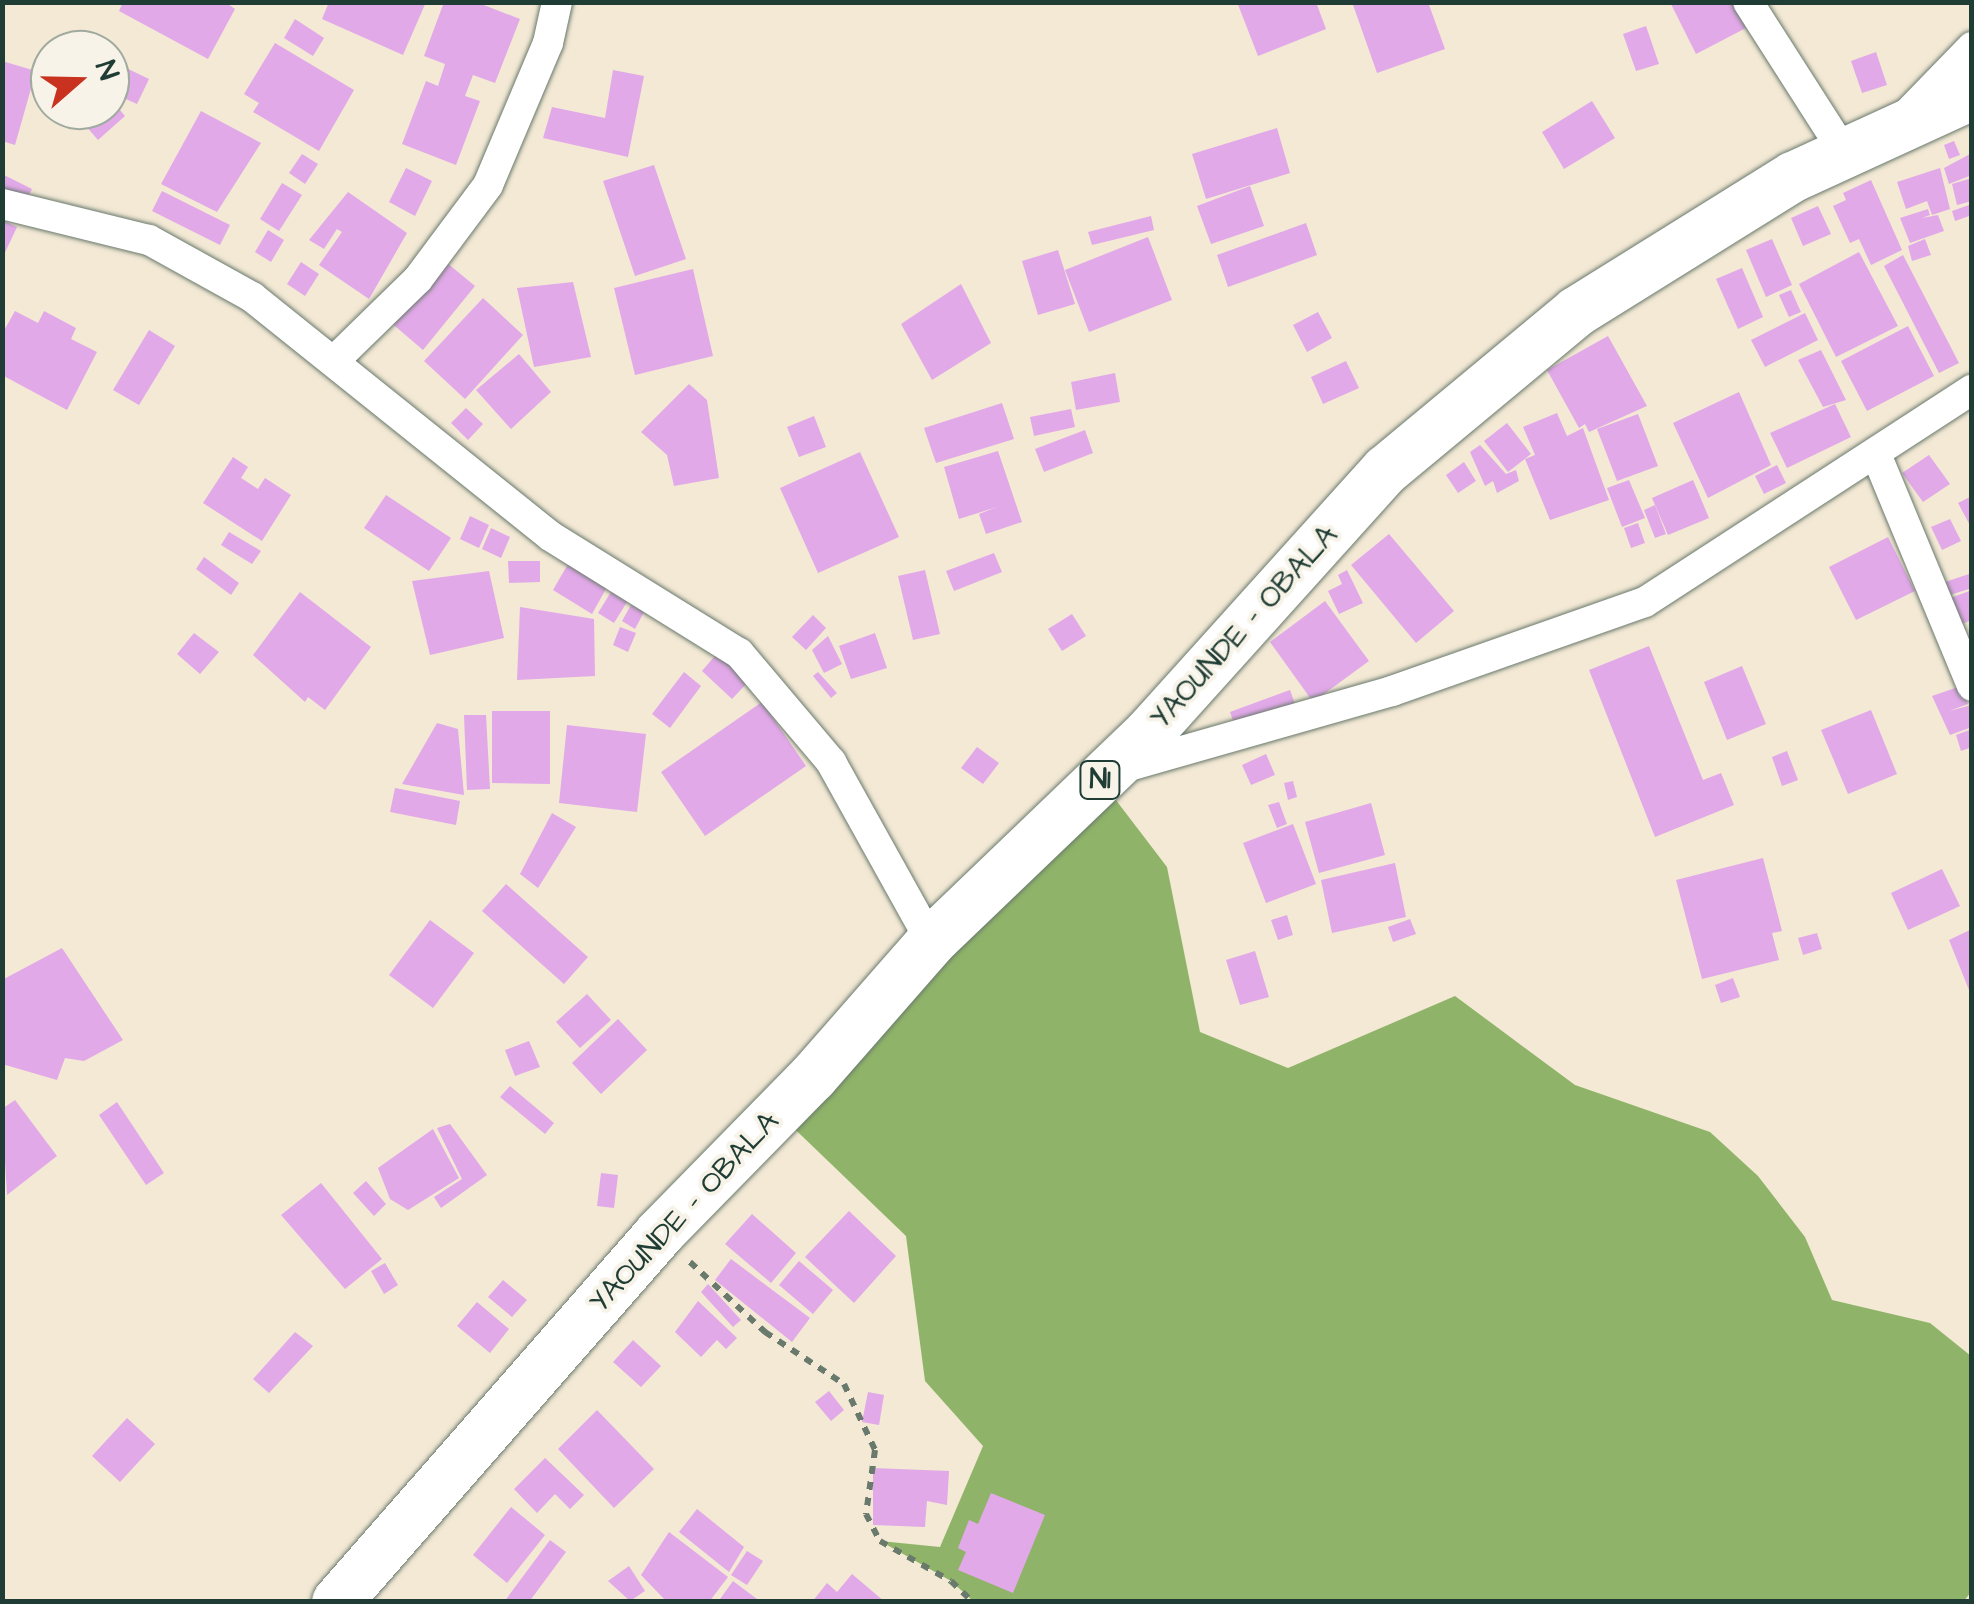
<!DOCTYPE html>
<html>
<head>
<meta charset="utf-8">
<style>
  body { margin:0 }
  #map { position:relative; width:1974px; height:1604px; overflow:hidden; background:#f3e9d5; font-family:"Architects Daughter",sans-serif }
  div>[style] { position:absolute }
  .forest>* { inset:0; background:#8fb469 }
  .building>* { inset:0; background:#e2a9e9 }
  .path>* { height:6px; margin-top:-3px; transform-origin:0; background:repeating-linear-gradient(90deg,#69796c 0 8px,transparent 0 16px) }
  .roads { filter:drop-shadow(0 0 2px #69796c) drop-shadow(0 0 2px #69796c) }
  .minor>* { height:30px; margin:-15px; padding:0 15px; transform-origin:15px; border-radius:15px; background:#fff }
  .trunk>* { height:50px; margin:-25px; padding:0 25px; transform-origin:25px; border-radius:25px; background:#fff }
  span { translate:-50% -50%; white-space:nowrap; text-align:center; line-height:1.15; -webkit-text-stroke:8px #f7f3e8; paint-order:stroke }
  .shield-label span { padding:2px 8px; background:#f7f3e8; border:2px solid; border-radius:8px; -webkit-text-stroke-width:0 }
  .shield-label { font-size:28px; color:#1f3d34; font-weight:700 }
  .street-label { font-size:30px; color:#1f3d34 }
  .frame { position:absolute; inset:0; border:5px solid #1f3d34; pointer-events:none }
  .north { position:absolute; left:30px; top:30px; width:100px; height:100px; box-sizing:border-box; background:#f7f3e8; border:2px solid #a1aaa0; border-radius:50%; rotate:70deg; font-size:28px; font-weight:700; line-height:40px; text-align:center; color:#1f3d34 }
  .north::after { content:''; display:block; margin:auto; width:35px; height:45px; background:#c8321e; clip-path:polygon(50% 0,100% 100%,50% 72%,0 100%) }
</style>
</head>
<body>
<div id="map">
  <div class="forest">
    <div style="clip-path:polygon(1096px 774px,1167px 867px,1200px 1032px,1288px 1068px,1455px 996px,1575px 1085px,1710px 1132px,1758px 1176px,1805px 1237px,1832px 1300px,1930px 1323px,1971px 1356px,1971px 1592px,1963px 1602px,973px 1601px,951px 1581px,880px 1541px,940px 1547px,983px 1446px,925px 1381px,906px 1236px,776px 1111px)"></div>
  </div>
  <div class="building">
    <div style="clip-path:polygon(123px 2px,225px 2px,235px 9px,208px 59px,119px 11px)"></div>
    <div style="clip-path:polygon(329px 2px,426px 2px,403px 55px,322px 19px)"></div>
    <div style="clip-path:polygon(444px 2px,476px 2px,520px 19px,495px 83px,473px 75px,465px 96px,480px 101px,456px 165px,402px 144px,426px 81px,438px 86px,445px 64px,424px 56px)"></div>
    <div style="clip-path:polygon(1237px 2px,1316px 2px,1326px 29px,1258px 56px)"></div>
    <div style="clip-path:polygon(1352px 2px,1428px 2px,1445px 49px,1377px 73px)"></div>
    <div style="clip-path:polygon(1670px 2px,1734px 2px,1746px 28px,1696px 54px)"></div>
    <div style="clip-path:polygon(295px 19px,324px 38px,313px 56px,284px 38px)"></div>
    <div style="clip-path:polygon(1646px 26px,1659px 64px,1636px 71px,1623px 34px)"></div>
    <div style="clip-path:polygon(275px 43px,354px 90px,319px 151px,253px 112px,259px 103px,244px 94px)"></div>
    <div style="clip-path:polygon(1876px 52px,1887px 85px,1862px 93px,1851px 61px)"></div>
    <div style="clip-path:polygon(2px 61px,36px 71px,15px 145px,2px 141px)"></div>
    <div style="clip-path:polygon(120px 65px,149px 79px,137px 104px,110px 92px)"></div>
    <div style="clip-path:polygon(613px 70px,644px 76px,628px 157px,543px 138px,552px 107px,605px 118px)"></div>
    <div style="clip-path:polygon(110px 98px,125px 116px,98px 140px,79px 118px,88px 110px,110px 110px)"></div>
    <div style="clip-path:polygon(1592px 101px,1615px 138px,1564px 169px,1542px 132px)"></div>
    <div style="clip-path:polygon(201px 111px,261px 143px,217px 212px,161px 184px)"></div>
    <div style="clip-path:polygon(1277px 128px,1290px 173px,1206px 199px,1192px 154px)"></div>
    <div style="clip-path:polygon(1954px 141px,1960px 155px,1949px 159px,1944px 145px)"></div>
    <div style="clip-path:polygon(1972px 153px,1972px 175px,1949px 184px,1944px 168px)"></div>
    <div style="clip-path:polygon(302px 154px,318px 164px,305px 184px,289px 173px)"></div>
    <div style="clip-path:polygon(654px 165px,686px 259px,635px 276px,603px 181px)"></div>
    <div style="clip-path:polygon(406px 168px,432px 181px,415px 216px,389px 202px)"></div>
    <div style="clip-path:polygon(1940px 168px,1950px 209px,1932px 215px,1927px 201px,1906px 209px,1897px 182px)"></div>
    <div style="clip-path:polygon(2px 174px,32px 189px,25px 203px,2px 192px)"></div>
    <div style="clip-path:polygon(1972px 178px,1972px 201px,1957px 205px,1952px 184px)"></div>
    <div style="clip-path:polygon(1871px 180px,1902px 250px,1871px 265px,1859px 239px,1850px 243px,1833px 206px,1846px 200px,1843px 193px)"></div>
    <div style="clip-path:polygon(282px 183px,302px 195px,279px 231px,260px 219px)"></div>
    <div style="clip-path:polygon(1250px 186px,1264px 226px,1211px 244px,1197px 206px)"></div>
    <div style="clip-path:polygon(162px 191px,230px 225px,220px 245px,152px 211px)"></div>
    <div style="clip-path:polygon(348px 192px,407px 233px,369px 299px,319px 265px,342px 232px,337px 229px,324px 249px,309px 240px)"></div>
    <div style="clip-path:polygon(1969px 205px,1972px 215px,1955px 221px,1952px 211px)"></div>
    <div style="clip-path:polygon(1818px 206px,1831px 234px,1803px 246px,1791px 218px)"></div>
    <div style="clip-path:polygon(1928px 209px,1930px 215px,1922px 218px,1938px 215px,1944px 231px,1910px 243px,1900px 218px)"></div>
    <div style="clip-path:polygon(1151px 216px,1154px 230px,1092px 245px,1088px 232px)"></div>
    <div style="clip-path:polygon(2px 220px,17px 227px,2px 259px)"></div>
    <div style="clip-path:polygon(1306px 223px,1317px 255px,1228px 287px,1217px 255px)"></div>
    <div style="clip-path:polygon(268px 230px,284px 240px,271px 262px,255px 252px)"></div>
    <div style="clip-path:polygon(1148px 237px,1172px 300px,1089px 332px,1065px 270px)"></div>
    <div style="clip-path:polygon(1772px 239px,1792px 285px,1766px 297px,1746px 250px)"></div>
    <div style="clip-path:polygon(1925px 239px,1931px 255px,1912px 261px,1908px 246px)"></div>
    <div style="clip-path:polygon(1058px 250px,1075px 304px,1038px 315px,1022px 261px)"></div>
    <div style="clip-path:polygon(1859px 252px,1898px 326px,1836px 357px,1799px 284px)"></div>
    <div style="clip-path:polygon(1903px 255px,1959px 363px,1939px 373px,1884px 266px)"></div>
    <div style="clip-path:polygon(441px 258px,475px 286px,423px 350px,389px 321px)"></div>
    <div style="clip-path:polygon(301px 262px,319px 274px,305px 296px,287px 284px)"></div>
    <div style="clip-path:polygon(1742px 268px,1763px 317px,1738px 329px,1716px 279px)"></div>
    <div style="clip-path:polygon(693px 269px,713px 356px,635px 375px,614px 288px)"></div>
    <div style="clip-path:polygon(573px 282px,591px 357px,534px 367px,517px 288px)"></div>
    <div style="clip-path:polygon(961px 284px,991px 343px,932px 380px,901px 324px)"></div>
    <div style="clip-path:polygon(1791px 290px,1801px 312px,1789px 317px,1779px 295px)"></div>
    <div style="clip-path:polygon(483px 298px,523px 335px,465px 399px,424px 361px)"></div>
    <div style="clip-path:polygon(15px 311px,38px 323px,44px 311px,76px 328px,71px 339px,97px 352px,67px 410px,2px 375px,2px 334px)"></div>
    <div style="clip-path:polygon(1318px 312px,1332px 338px,1307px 352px,1293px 325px)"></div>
    <div style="clip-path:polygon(1805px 313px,1818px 340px,1765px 367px,1751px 340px)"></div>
    <div style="clip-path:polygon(1908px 326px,1934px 376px,1867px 411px,1841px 361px)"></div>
    <div style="clip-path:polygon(149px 330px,175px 346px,139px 405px,113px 390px)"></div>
    <div style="clip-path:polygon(1608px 336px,1647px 406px,1589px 432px,1585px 424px,1579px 428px,1547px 370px)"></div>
    <div style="clip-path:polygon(1821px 350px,1846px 400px,1823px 407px,1798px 360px)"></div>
    <div style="clip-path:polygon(519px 354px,551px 392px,511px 429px,476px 390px)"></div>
    <div style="clip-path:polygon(1346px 361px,1359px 388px,1323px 404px,1311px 377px)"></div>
    <div style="clip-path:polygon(1115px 373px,1120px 402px,1076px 410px,1071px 382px)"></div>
    <div style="clip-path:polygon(689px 384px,707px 400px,719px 478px,674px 486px,667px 455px,641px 432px)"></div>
    <div style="clip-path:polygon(1739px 392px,1771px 465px,1708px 498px,1673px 423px)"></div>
    <div style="clip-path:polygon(1002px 403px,1014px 439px,936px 463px,924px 428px)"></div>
    <div style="clip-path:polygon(1835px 404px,1851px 437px,1787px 468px,1770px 433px)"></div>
    <div style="clip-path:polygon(466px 408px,483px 424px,468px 440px,451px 423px)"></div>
    <div style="clip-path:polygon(1071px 409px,1075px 427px,1034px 436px,1030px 417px)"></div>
    <div style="clip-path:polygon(1557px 413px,1567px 436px,1583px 428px,1609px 500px,1550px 520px,1525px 459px,1535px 455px,1523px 427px)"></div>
    <div style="clip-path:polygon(1638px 414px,1658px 466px,1617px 481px,1597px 429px)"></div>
    <div style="clip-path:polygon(814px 416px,826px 447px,799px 457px,787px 427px)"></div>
    <div style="clip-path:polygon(1507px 423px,1531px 454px,1508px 472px,1484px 441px)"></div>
    <div style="clip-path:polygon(1085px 430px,1093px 453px,1044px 472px,1035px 449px)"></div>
    <div style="clip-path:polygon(1480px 445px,1506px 474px,1516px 470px,1519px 481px,1497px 493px,1493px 481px,1485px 486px,1470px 452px)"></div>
    <div style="clip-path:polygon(998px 451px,1022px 522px,986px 534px,979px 514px,997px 507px,959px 519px,944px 467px)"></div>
    <div style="clip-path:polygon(860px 452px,899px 537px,818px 573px,780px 488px)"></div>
    <div style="clip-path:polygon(1929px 455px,1950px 484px,1923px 502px,1902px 473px)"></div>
    <div style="clip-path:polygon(233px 457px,248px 467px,241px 478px,258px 489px,265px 478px,291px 495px,262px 541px,203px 503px)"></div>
    <div style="clip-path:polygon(1464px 462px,1476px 481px,1458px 493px,1446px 475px)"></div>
    <div style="clip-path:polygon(1777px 465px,1786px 483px,1764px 494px,1755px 476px)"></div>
    <div style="clip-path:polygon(1629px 480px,1645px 518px,1622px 527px,1607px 488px)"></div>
    <div style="clip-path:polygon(1693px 480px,1709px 518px,1668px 535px,1652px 498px)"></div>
    <div style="clip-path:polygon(386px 495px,451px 538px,429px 571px,364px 528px)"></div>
    <div style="clip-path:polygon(1972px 496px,1972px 529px,1958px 503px)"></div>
    <div style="clip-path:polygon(1655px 505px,1666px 534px,1655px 538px,1644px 510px)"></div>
    <div style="clip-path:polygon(470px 516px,489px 525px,479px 548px,460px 539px)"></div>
    <div style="clip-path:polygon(1950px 519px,1961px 541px,1942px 550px,1931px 527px)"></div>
    <div style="clip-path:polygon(1638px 523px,1645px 543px,1631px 548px,1624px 528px)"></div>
    <div style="clip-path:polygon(491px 528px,510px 537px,501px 558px,482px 549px)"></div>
    <div style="clip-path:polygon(229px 532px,261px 551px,252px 564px,221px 545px)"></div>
    <div style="clip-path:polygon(1389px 534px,1454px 611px,1416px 643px,1351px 565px)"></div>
    <div style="clip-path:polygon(1888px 537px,1915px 591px,1856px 620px,1829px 567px)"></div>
    <div style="clip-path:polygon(994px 553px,1002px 572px,954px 591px,946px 571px)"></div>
    <div style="clip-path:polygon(204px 557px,239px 583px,231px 595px,196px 569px)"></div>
    <div style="clip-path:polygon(508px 561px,540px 561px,540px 582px,509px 583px)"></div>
    <div style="clip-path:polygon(568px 564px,607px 587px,592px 614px,553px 590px)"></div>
    <div style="clip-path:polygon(925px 570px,940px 634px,913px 640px,898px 576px)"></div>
    <div style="clip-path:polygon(1347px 570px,1363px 603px,1339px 614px,1328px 591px,1342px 584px,1338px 575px)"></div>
    <div style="clip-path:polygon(489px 571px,504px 638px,430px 655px,412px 581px)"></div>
    <div style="clip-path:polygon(1972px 573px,1972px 588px,1950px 595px,1945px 582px)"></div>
    <div style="clip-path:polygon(1972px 590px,1972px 620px,1949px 629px,1940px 602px)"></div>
    <div style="clip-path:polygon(300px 592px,371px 647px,325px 710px,308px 697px,305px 702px,253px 655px)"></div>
    <div style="clip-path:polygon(611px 592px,627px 602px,614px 623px,598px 613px)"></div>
    <div style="clip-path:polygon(1325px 601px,1369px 661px,1313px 702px,1270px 642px)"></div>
    <div style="clip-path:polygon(631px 605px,644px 612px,635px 629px,622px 621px)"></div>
    <div style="clip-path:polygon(520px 607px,594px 619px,595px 676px,517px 680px)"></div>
    <div style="clip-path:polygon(1072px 614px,1086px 636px,1062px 651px,1048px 629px)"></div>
    <div style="clip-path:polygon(813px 615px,826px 628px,806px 650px,792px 637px)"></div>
    <div style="clip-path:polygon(620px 627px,636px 633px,628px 652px,613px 645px)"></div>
    <div style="clip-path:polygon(194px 633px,219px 652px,200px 674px,177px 654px)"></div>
    <div style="clip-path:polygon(875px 633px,887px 668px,851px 679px,839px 646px)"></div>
    <div style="clip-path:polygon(828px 636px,842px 664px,824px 673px,812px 650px)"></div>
    <div style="clip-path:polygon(1649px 646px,1703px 780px,1721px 773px,1734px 805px,1655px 837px,1589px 670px)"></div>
    <div style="clip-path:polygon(719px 651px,750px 680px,732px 699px,702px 671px)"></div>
    <div style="clip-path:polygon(1742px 666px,1766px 724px,1727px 740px,1704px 682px)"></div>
    <div style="clip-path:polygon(684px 672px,701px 686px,670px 728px,652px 714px)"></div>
    <div style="clip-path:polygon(818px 672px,837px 693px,831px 698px,813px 676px)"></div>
    <div style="clip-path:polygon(1961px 686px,1968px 704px,1949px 711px,1972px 705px,1972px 727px,1950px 735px,1932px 696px)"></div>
    <div style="clip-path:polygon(1290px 690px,1296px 707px,1236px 729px,1230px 712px)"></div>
    <div style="clip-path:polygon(762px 702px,806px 766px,705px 836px,661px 772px)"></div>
    <div style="clip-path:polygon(1871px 710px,1897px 774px,1848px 794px,1821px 730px)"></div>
    <div style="clip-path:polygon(492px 711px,550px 711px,550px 784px,492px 783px)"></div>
    <div style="clip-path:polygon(464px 715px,486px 715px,490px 789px,467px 790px)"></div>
    <div style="clip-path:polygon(437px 723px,458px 729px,464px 795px,402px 784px)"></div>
    <div style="clip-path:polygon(567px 725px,646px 734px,637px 812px,559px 803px)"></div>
    <div style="clip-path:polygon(1972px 729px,1972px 747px,1961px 751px,1956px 735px)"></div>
    <div style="clip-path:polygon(977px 747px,999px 763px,983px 784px,961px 768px)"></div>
    <div style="clip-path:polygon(1787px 751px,1798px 780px,1782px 786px,1772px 757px)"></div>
    <div style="clip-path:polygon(1266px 754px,1275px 775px,1251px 785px,1242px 765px)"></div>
    <div style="clip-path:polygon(1293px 781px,1297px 797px,1288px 800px,1284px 783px)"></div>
    <div style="clip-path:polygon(395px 788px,460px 801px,456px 825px,390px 812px)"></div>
    <div style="clip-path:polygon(1279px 802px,1287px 824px,1277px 828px,1268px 805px)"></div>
    <div style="clip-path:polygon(1371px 803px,1385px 855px,1319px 873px,1305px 822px)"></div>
    <div style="clip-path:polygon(552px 813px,576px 827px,538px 888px,520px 874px)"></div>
    <div style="clip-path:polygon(1293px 824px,1316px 884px,1266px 903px,1243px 843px)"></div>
    <div style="clip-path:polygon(1763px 858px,1782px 931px,1772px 933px,1779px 960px,1702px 979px,1676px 880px)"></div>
    <div style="clip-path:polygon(1395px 863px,1406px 917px,1332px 933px,1321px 880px)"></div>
    <div style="clip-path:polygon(1942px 869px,1960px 906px,1908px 930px,1891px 893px)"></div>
    <div style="clip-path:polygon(506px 884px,588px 957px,564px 984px,482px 911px)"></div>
    <div style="clip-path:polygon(1287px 915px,1293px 935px,1278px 940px,1271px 920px)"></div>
    <div style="clip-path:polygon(1410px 919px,1416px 934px,1393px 942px,1388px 927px)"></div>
    <div style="clip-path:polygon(430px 920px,474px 953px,433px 1008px,389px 975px)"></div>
    <div style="clip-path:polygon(1972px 929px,1972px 995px,1971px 995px,1949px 940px)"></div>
    <div style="clip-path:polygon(1817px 933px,1822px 949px,1803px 955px,1798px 938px)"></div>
    <div style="clip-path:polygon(62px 948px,123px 1040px,84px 1061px,65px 1058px,57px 1080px,2px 1064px,2px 980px)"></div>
    <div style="clip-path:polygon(1255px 951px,1269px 997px,1240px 1005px,1226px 960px)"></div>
    <div style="clip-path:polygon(1733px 978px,1740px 997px,1721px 1003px,1715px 985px)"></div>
    <div style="clip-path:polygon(587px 994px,611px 1020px,580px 1048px,556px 1022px)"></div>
    <div style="clip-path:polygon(618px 1019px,647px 1050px,601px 1094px,572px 1063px)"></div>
    <div style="clip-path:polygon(529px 1041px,540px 1067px,515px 1076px,505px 1050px)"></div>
    <div style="clip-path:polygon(510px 1086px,554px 1123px,545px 1134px,500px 1097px)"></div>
    <div style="clip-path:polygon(15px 1100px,57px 1156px,7px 1195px,2px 1109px)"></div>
    <div style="clip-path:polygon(117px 1102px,164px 1173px,146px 1185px,99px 1115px)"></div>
    <div style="clip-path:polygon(450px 1124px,487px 1175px,441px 1208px,434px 1197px,462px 1179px,437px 1128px)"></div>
    <div style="clip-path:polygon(433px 1129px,459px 1178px,408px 1210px,390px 1199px,378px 1168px)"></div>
    <div style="clip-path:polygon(601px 1173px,618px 1175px,614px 1208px,597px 1206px)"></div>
    <div style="clip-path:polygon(366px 1181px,386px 1204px,374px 1216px,353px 1193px)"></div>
    <div style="clip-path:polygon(321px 1183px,382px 1259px,345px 1289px,281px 1215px)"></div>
    <div style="clip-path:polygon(849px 1211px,896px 1256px,854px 1303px,805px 1257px)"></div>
    <div style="clip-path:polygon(752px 1214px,796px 1253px,771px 1283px,725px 1244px)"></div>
    <div style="clip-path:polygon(731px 1259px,810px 1318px,792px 1342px,715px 1280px)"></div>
    <div style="clip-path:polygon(799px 1261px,833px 1290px,813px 1314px,779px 1285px)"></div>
    <div style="clip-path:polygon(385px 1263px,398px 1285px,384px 1294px,371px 1271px)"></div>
    <div style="clip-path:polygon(503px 1280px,527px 1300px,512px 1317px,488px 1297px)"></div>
    <div style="clip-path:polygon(708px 1284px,741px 1320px,733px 1327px,701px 1292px)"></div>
    <div style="clip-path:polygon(698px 1301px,737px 1338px,726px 1349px,717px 1340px,701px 1357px,675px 1332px)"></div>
    <div style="clip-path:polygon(477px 1302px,509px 1329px,490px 1353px,457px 1326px)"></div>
    <div style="clip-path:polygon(295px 1332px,313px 1346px,269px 1393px,253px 1379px)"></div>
    <div style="clip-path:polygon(633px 1340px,661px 1366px,641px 1387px,613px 1362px)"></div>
    <div style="clip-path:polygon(829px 1391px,844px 1410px,831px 1421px,815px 1402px)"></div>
    <div style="clip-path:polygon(868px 1392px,884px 1395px,879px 1425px,862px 1422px)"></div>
    <div style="clip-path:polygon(597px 1410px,654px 1469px,614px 1508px,558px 1449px)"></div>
    <div style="clip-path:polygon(127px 1418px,155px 1444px,120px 1482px,92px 1456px)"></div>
    <div style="clip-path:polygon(545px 1458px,584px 1495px,570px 1509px,555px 1494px,537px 1513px,514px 1489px)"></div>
    <div style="clip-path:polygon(873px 1468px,949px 1471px,947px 1505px,927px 1501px,925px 1527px,873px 1525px)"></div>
    <div style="clip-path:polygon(991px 1493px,1045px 1515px,1013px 1593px,958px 1570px,966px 1552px,958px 1548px,969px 1520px,978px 1524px)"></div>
    <div style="clip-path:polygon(511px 1507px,545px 1535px,507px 1583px,473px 1555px)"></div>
    <div style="clip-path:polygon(697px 1509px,744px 1547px,729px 1572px,679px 1532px)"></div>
    <div style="clip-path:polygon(669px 1532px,728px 1577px,709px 1602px,667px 1602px,641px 1575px)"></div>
    <div style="clip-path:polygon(550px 1540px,566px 1552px,529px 1602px,504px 1602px)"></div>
    <div style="clip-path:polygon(747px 1551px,763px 1561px,747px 1585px,731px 1575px)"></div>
    <div style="clip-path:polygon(629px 1566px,645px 1591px,630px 1601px,608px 1581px)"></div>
    <div style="clip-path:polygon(852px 1574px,885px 1602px,812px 1602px,827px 1583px,837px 1592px)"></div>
    <div style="clip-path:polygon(733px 1581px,761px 1602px,718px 1602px)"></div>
  </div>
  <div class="path">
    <div style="left:690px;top:1262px;width:103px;rotate:43deg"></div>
    <div style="left:765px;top:1332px;width:95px;rotate:33.4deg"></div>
    <div style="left:844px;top:1384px;width:73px;rotate:64.8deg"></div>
    <div style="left:875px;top:1450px;width:65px;rotate:98deg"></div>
    <div style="left:866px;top:1514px;width:30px;rotate:63deg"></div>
    <div style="left:880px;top:1541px;width:81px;rotate:29.4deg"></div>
    <div style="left:951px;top:1581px;width:30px;rotate:44deg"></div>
  </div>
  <div class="roads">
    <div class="minor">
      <div style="left:1748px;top:2px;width:178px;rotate:57.4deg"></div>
      <div style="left:1908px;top:113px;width:92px;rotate:-45.9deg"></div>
      <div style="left:2px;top:204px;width:151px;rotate:13.8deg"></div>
      <div style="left:149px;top:240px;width:118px;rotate:29deg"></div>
      <div style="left:252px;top:297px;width:382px;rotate:38.7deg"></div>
      <div style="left:550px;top:536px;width:222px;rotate:31.8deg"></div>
      <div style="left:739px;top:653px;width:143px;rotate:49.8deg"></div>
      <div style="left:831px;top:762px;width:206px;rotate:60.9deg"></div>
      <div style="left:335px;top:360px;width:116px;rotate:-44.3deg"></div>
      <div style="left:418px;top:279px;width:117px;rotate:-53.3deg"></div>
      <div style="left:488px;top:185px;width:154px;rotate:-67.1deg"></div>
      <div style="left:548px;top:43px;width:42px;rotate:-77.6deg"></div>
      <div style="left:1876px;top:454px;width:251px;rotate:67.5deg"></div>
      <div style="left:1122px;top:768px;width:281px;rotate:-15.9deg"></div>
      <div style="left:1392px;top:691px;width:268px;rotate:-19.4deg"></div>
      <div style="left:1645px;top:602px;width:390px;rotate:-33deg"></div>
    </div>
    <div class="trunk">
      <div style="left:337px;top:1602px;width:489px;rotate:-48.8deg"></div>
      <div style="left:659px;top:1234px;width:220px;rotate:-45.6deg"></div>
      <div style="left:813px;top:1077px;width:179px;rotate:-48.8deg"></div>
      <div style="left:931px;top:942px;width:301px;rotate:-43.8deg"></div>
      <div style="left:1148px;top:734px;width:355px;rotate:-48deg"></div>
      <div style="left:1386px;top:470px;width:247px;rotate:-39.7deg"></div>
      <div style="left:1576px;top:312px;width:256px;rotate:-31.9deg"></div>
      <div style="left:1793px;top:177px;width:197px;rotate:-24.6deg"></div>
    </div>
  </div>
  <div class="shield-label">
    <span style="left:1100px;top:780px">N1</span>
  </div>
  <div class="street-label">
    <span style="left:1244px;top:627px;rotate:-48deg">YAOUNDE - OBALA</span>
    <span style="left:684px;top:1212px;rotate:-47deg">YAOUNDE - OBALA</span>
  </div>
  <div class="frame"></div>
  <div class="north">N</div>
</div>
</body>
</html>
